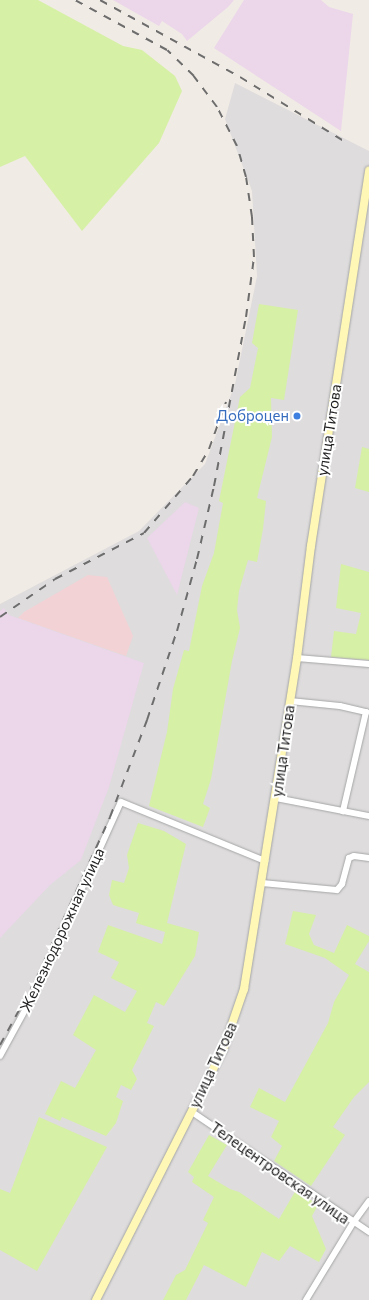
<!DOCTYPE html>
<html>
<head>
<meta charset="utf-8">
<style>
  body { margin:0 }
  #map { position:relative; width:369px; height:1300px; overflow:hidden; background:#f1ebe5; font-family:Commissioner,sans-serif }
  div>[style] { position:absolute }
  .residential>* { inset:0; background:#dedcdc }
  .commercial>* { inset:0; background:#f3d2d6 }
  .industrial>* { inset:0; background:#ebd6ea }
  .grass>* { inset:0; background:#d6f0a6 }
  .roads { filter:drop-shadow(0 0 1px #a6a6a6) drop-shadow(0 0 1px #a6a6a6) }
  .street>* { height:6px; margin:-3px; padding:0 3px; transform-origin:3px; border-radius:3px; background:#fff }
  .secondary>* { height:8px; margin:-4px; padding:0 4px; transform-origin:4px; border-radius:4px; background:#fff7b5 }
  .rail>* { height:2px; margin-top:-1px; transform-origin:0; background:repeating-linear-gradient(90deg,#6d6d6d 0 8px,transparent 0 16px) }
  .dots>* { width:11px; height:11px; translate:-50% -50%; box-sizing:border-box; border:2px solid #fff; border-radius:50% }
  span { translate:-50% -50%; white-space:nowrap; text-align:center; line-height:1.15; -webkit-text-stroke:4px #fff; paint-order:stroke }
  .shop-label { font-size:15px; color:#366cbe }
  .right { translate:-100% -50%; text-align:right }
  .street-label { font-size:15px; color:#1f1f1f }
</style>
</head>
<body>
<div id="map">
  <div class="residential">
    <div style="clip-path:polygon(235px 83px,369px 151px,369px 1300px,0 1300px,0 604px,139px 531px,205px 464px,235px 384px,257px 276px,252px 191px,225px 119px)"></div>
  </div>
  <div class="commercial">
    <div style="clip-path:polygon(88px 575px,107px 577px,133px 636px,126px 656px,18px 618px,24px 612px)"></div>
  </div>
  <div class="industrial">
    <div style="clip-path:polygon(113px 0,234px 0,228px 7px,187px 41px,182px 34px,162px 21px,159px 26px)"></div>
    <div style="clip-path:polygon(244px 0,321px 0,329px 7px,353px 14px,341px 131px,214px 48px)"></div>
    <div style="clip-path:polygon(185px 502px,199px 508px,177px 595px,147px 538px)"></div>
    <div style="clip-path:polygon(4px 608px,9px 615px,144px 663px,109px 787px,81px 860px,50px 885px,0 938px,0 611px)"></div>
  </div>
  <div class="grass">
    <div style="clip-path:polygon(0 0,38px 0,123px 46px,142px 50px,175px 76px,182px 91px,159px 143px,82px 231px,25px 156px,0 167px)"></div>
    <div style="clip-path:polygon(259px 304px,298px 310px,284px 400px,271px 398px,272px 437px,257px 498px,266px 501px,263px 529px,257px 562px,248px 560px,239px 591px,237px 610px,240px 628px,232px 661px,211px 779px,203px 804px,210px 808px,203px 827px,149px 806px,167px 732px,173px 689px,184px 650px,189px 651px,202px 586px,214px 553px,223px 503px,219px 501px,240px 397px,250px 388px,258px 348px,252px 343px)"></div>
    <div style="clip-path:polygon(362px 447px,369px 449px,369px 492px,355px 488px)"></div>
    <div style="clip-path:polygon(341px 564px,369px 572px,369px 660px,331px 657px,334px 631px,356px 634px,361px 613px,336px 608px)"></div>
    <div style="clip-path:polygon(138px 823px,164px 831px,186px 844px,167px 923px,199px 932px,195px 956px,164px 1006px,156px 1002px,147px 1023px,154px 1026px,132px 1070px,137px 1079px,131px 1090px,121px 1085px,116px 1097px,123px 1101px,116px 1123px,106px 1136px,62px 1117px,60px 1121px,45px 1114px,61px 1081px,75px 1088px,96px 1050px,73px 1035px,94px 995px,125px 1012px,137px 991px,111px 978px,119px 962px,98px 952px,108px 925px,162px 944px,165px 932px,136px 923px,139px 913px,113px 905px,109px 895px,112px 880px,124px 883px,129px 868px,127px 855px)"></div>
    <div style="clip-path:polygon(293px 911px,316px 915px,309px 934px,314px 945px,334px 953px,347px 925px,369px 936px,369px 941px,355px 964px,369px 972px,369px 1082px,354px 1097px,333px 1127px,345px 1135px,311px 1186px,274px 1161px,282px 1146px,271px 1137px,279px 1121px,250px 1107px,259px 1088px,285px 1102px,328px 1023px,334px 1002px,349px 975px,325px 958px,285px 944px)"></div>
    <div style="clip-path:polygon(39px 1117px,107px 1147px,37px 1271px,0 1250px,0 1189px,10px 1193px)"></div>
    <div style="clip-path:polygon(209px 1135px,227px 1145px,208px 1176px,230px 1189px,239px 1192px,279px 1219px,296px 1190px,318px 1205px,312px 1216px,326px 1249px,319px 1262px,290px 1246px,279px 1261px,262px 1252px,246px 1287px,204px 1265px,186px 1300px,163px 1300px,176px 1275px,185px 1270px,208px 1223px,203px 1220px,214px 1197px,192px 1182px,194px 1177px,188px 1172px)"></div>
  </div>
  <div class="roads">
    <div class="street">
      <div style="left:297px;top:658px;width:72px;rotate:4.8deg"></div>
      <div style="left:290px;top:701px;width:50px;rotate:5.7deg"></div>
      <div style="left:340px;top:706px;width:27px;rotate:13deg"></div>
      <div style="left:366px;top:712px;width:102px;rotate:103.1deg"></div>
      <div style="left:276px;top:798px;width:95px;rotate:11deg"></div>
      <div style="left:262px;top:883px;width:75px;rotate:5.3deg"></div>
      <div style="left:337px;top:890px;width:8px;rotate:-50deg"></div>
      <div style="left:342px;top:884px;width:27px;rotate:-75deg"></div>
      <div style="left:349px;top:858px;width:5px;rotate:-22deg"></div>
      <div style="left:354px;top:856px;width:15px;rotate:8deg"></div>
      <div style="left:0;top:1056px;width:75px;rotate:-61.4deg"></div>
      <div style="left:36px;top:990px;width:206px;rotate:-65.7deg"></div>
      <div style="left:121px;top:802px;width:156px;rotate:22.3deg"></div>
      <div style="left:192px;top:1112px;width:214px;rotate:34.1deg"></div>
      <div style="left:306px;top:1300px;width:90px;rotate:-58.6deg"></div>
      <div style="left:353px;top:1223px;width:27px;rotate:-54deg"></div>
    </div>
    <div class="secondary">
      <div style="left:96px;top:1300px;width:280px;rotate:-63.1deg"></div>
      <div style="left:223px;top:1050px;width:65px;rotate:-71deg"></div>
      <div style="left:244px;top:989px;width:335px;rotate:-80.9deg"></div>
      <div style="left:297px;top:658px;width:113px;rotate:-82.9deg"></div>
      <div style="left:311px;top:546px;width:380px;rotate:-81.2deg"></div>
    </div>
  </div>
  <div class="rail">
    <div style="left:100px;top:0;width:160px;rotate:28.8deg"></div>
    <div style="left:240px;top:77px;width:126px;rotate:31.7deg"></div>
    <div style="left:0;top:617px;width:67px;rotate:-34.6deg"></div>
    <div style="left:55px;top:579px;width:100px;rotate:-27.3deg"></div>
    <div style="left:144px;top:533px;width:75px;rotate:-49.3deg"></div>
    <div style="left:193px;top:476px;width:31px;rotate:-59deg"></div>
    <div style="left:209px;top:449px;width:50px;rotate:-70.1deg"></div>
    <div style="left:0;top:1045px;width:75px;rotate:-61.4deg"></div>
    <div style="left:36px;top:979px;width:178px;rotate:-65.4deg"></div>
    <div style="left:110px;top:817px;width:104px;rotate:-69.1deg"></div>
    <div style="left:147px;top:720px;width:94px;rotate:-71.4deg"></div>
    <div style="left:177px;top:631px;width:75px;rotate:-74.5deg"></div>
    <div style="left:197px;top:559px;width:75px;rotate:-76.9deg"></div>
    <div style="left:214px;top:486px;width:172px;rotate:-79.3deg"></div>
    <div style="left:246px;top:317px;width:61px;rotate:-82.4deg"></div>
    <div style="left:254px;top:257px;width:40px;rotate:-92.9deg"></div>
    <div style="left:252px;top:217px;width:40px;rotate:-98.5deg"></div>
    <div style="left:246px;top:177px;width:32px;rotate:-106deg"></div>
    <div style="left:237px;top:146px;width:44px;rotate:-117.1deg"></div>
    <div style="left:217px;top:107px;width:39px;rotate:-127deg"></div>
    <div style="left:194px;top:76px;width:37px;rotate:-136deg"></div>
    <div style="left:167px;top:50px;width:105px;rotate:-151.5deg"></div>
  </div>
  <div class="dots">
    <div style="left:297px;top:416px;background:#3f7fe0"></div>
  </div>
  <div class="shop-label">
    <span class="right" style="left:289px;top:416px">Доброцен</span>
  </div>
  <div class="street-label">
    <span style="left:329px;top:430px;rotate:-81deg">улица Титова</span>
    <span style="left:283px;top:751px;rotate:-82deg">улица Титова</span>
    <span style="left:62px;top:930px;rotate:-65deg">Железнодорожная улица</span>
    <span style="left:213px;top:1065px;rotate:-65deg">улица Титова</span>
    <span style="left:280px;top:1173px;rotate:35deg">Телецентровская улица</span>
  </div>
</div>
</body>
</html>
